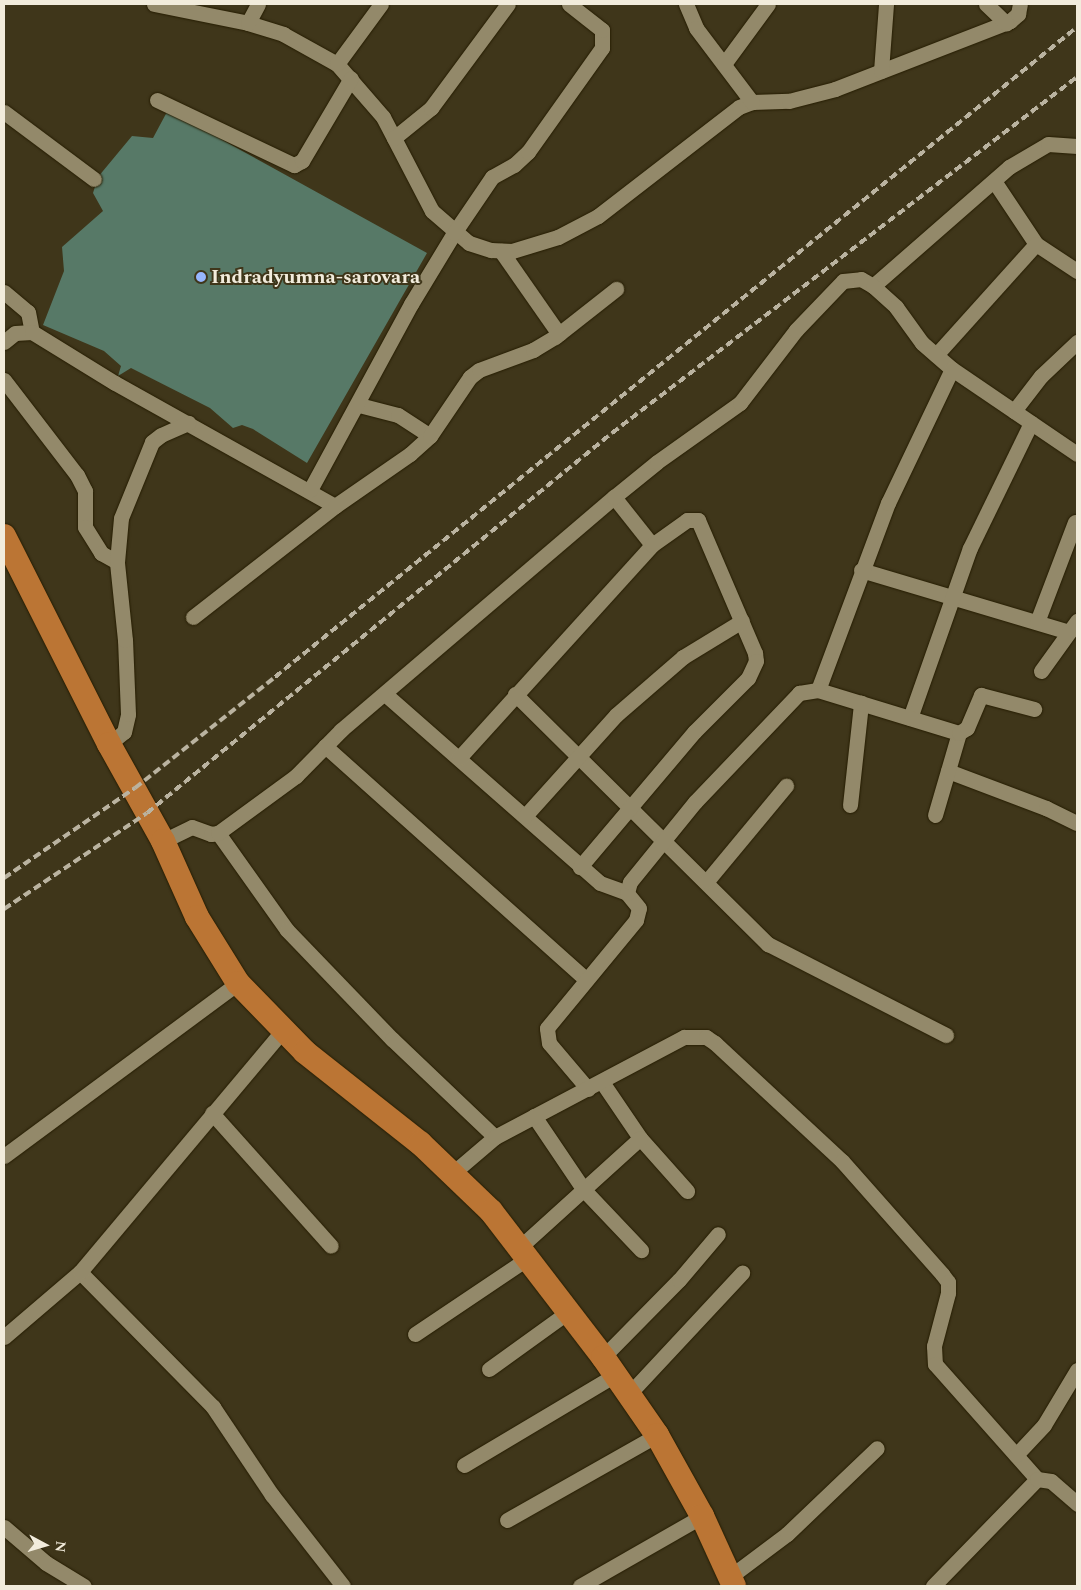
<!DOCTYPE html>
<html>
<head>
<meta charset="utf-8">
<style>
  body { margin:0 }
  #map { position:relative; width:1081px; height:1590px; overflow:hidden; background:#3f361a; font-family:Spectral,serif }
  div>[style] { position:absolute }
  .water>* { inset:0; background:#577967 }
  .roads { filter:drop-shadow(0 0 1px #261d02) drop-shadow(0 0 1px #261d02) }
  .minor>* { height:15px; margin:-7.5px; padding:0 7.5px; transform-origin:7.5px; border-radius:7.5px; background:#93896a }
  .trunk>* { height:24px; margin:-12px; padding:0 12px; transform-origin:12px; border-radius:12px; background:#bb7534 }
  .rail>* { height:4px; margin-top:-2px; transform-origin:0; background:repeating-linear-gradient(90deg,#bab3a0 0 8px,transparent 0 12px) }
  .dots>* { width:14px; height:14px; translate:-50% -50%; box-sizing:border-box; border:2px solid #3f361a; border-radius:50% }
  span { translate:-50% -50%; white-space:nowrap; text-align:center; line-height:1.15; -webkit-text-stroke:4px #3f361a; paint-order:stroke }
  .poi-label { font-size:20px; color:#f2ecdc; font-weight:700 }
  .left { translate:0 -50%; text-align:left }
  .frame { position:absolute; inset:0; border:5px solid #f2ecdc; pointer-events:none }
  .north { position:absolute; left:20px; top:1520px; width:50px; height:50px; -webkit-text-stroke:4px #3f361a; paint-order:stroke; rotate:96deg; font-size:14px; font-weight:700; line-height:20px; text-align:center; color:#f2ecdc }
  .north::after { content:''; display:block; margin:auto; width:18px; height:22px; background:#f2ecdc; clip-path:polygon(50% 0,100% 100%,50% 72%,0 100%) }
</style>
</head>
<body>
<div id="map">
  <div class="water">
    <div style="clip-path:polygon(168px 110px,427px 253px,307px 463px,253px 429px,242px 425px,233px 428px,210px 408px,131px 368px,118px 376px,121px 366px,104px 351px,43px 325px,64px 271px,62px 247px,103px 211px,93px 193px,98px 177px,132px 136px,153px 138px)"></div>
  </div>
  <div class="roads">
    <div class="minor">
      <div style="left:154px;top:4px;width:96px;rotate:11.4deg"></div>
      <div style="left:248px;top:23px;width:37px;rotate:17deg"></div>
      <div style="left:283px;top:34px;width:62px;rotate:29.1deg"></div>
      <div style="left:337px;top:64px;width:70px;rotate:49deg"></div>
      <div style="left:383px;top:117px;width:106px;rotate:62.5deg"></div>
      <div style="left:432px;top:211px;width:49px;rotate:40.9deg"></div>
      <div style="left:469px;top:243px;width:23px;rotate:18deg"></div>
      <div style="left:491px;top:250px;width:21px;rotate:3deg"></div>
      <div style="left:512px;top:251px;width:48px;rotate:-16.9deg"></div>
      <div style="left:558px;top:237px;width:45px;rotate:-27.7deg"></div>
      <div style="left:598px;top:216px;width:178px;rotate:-37.7deg"></div>
      <div style="left:739px;top:107px;width:14px;rotate:-21deg"></div>
      <div style="left:752px;top:102px;width:37px;rotate:-2deg"></div>
      <div style="left:789px;top:101px;width:48px;rotate:-14.6deg"></div>
      <div style="left:835px;top:89px;width:188px;rotate:-21.2deg"></div>
      <div style="left:1010px;top:21px;width:11px;rotate:-41deg"></div>
      <div style="left:1018px;top:14px;width:10px;rotate:-79deg"></div>
      <div style="left:686px;top:4px;width:26px;rotate:67deg"></div>
      <div style="left:696px;top:28px;width:93px;rotate:52.9deg"></div>
      <div style="left:986px;top:4px;width:28px;rotate:44deg"></div>
      <div style="left:248px;top:23px;width:21px;rotate:-62deg"></div>
      <div style="left:337px;top:64px;width:74px;rotate:-53.7deg"></div>
      <div style="left:724px;top:64px;width:74px;rotate:-53.7deg"></div>
      <div style="left:881px;top:71px;width:67px;rotate:-85.7deg"></div>
      <div style="left:157px;top:100px;width:152px;rotate:25.4deg"></div>
      <div style="left:294px;top:165px;width:9px;rotate:-27deg"></div>
      <div style="left:302px;top:161px;width:96px;rotate:-59.4deg"></div>
      <div style="left:4px;top:112px;width:112px;rotate:36.7deg"></div>
      <div style="left:394px;top:138px;width:48px;rotate:-39deg"></div>
      <div style="left:431px;top:108px;width:129px;rotate:-53.5deg"></div>
      <div style="left:994px;top:181px;width:76px;rotate:56.3deg"></div>
      <div style="left:1036px;top:244px;width:49px;rotate:33.4deg"></div>
      <div style="left:501px;top:251px;width:101px;rotate:55.1deg"></div>
      <div style="left:873px;top:286px;width:181px;rotate:-41.2deg"></div>
      <div style="left:1009px;top:167px;width:45px;rotate:-30.5deg"></div>
      <div style="left:1048px;top:144px;width:29px;rotate:4deg"></div>
      <div style="left:4px;top:292px;width:31px;rotate:40deg"></div>
      <div style="left:28px;top:312px;width:20px;rotate:79deg"></div>
      <div style="left:4px;top:342px;width:14px;rotate:-39deg"></div>
      <div style="left:15px;top:333px;width:17px;rotate:-3deg"></div>
      <div style="left:32px;top:332px;width:97px;rotate:31.6deg"></div>
      <div style="left:115px;top:383px;width:252px;rotate:29.2deg"></div>
      <div style="left:936px;top:355px;width:149px;rotate:-48deg"></div>
      <div style="left:4px;top:380px;width:120px;rotate:52.5deg"></div>
      <div style="left:77px;top:475px;width:18px;rotate:63deg"></div>
      <div style="left:85px;top:491px;width:36px;rotate:90deg"></div>
      <div style="left:85px;top:527px;width:31px;rotate:58deg"></div>
      <div style="left:101px;top:553px;width:18px;rotate:29deg"></div>
      <div style="left:359px;top:405px;width:40px;rotate:14.4deg"></div>
      <div style="left:398px;top:415px;width:38px;rotate:33deg"></div>
      <div style="left:1014px;top:411px;width:44px;rotate:-52.4deg"></div>
      <div style="left:1041px;top:376px;width:50px;rotate:-43.4deg"></div>
      <div style="left:310px;top:490px;width:212px;rotate:-61.5deg"></div>
      <div style="left:411px;top:304px;width:83px;rotate:-58.8deg"></div>
      <div style="left:454px;top:233px;width:68px;rotate:-55.8deg"></div>
      <div style="left:492px;top:177px;width:25px;rotate:-29deg"></div>
      <div style="left:514px;top:165px;width:19px;rotate:-43deg"></div>
      <div style="left:528px;top:152px;width:128px;rotate:-54.6deg"></div>
      <div style="left:602px;top:48px;width:18px;rotate:-90deg"></div>
      <div style="left:602px;top:30px;width:42px;rotate:-141.8deg"></div>
      <div style="left:614px;top:497px;width:61px;rotate:51.6deg"></div>
      <div style="left:861px;top:570px;width:217px;rotate:16.6deg"></div>
      <div style="left:193px;top:617px;width:180px;rotate:-38deg"></div>
      <div style="left:335px;top:506px;width:91px;rotate:-34.7deg"></div>
      <div style="left:410px;top:454px;width:27px;rotate:-42deg"></div>
      <div style="left:430px;top:436px;width:71px;rotate:-55.9deg"></div>
      <div style="left:470px;top:377px;width:11px;rotate:-38deg"></div>
      <div style="left:479px;top:370px;width:58px;rotate:-20.3deg"></div>
      <div style="left:533px;top:350px;width:26px;rotate:-31deg"></div>
      <div style="left:555px;top:337px;width:78px;rotate:-38.2deg"></div>
      <div style="left:1037px;top:622px;width:107px;rotate:-69.2deg"></div>
      <div style="left:1041px;top:671px;width:62px;rotate:-54.2deg"></div>
      <div style="left:818px;top:690px;width:200px;rotate:-69.5deg"></div>
      <div style="left:888px;top:503px;width:148px;rotate:-64.5deg"></div>
      <div style="left:385px;top:694px;width:286px;rotate:41.3deg"></div>
      <div style="left:600px;top:883px;width:29px;rotate:20deg"></div>
      <div style="left:515px;top:694px;width:356px;rotate:44.7deg"></div>
      <div style="left:768px;top:944px;width:200px;rotate:27.1deg"></div>
      <div style="left:910px;top:718px;width:180px;rotate:-70.6deg"></div>
      <div style="left:970px;top:548px;width:139px;rotate:-64deg"></div>
      <div style="left:109px;top:744px;width:19px;rotate:-39deg"></div>
      <div style="left:124px;top:732px;width:18px;rotate:-77deg"></div>
      <div style="left:128px;top:714px;width:74px;rotate:-92.3deg"></div>
      <div style="left:125px;top:640px;width:78px;rotate:-95.9deg"></div>
      <div style="left:117px;top:562px;width:44px;rotate:-84.8deg"></div>
      <div style="left:121px;top:518px;width:82px;rotate:-67.8deg"></div>
      <div style="left:152px;top:442px;width:11px;rotate:-38deg"></div>
      <div style="left:161px;top:435px;width:30px;rotate:-24deg"></div>
      <div style="left:325px;top:746px;width:350px;rotate:41.8deg"></div>
      <div style="left:459px;top:758px;width:287px;rotate:-47.8deg"></div>
      <div style="left:652px;top:545px;width:43px;rotate:-35.5deg"></div>
      <div style="left:687px;top:520px;width:11px"></div>
      <div style="left:698px;top:520px;width:145px;rotate:66.8deg"></div>
      <div style="left:755px;top:653px;width:8px;rotate:83deg"></div>
      <div style="left:756px;top:661px;width:19px;rotate:115deg"></div>
      <div style="left:748px;top:678px;width:76px;rotate:135deg"></div>
      <div style="left:694px;top:732px;width:177px;rotate:130.2deg"></div>
      <div style="left:948px;top:771px;width:105px;rotate:20.7deg"></div>
      <div style="left:1046px;top:808px;width:34px;rotate:26deg"></div>
      <div style="left:850px;top:805px;width:103px;rotate:-83.8deg"></div>
      <div style="left:935px;top:815px;width:85px;rotate:-73.7deg"></div>
      <div style="left:525px;top:816px;width:136px;rotate:-48deg"></div>
      <div style="left:616px;top:715px;width:89px;rotate:-40.9deg"></div>
      <div style="left:683px;top:657px;width:69px;rotate:-31.4deg"></div>
      <div style="left:218px;top:833px;width:119px;rotate:54.6deg"></div>
      <div style="left:287px;top:930px;width:151px;rotate:46.1deg"></div>
      <div style="left:392px;top:1039px;width:142px;rotate:43.6deg"></div>
      <div style="left:163px;top:841px;width:32px;rotate:-26deg"></div>
      <div style="left:192px;top:827px;width:20px;rotate:20deg"></div>
      <div style="left:211px;top:834px;width:7px;rotate:-8deg"></div>
      <div style="left:218px;top:833px;width:97px;rotate:-36.2deg"></div>
      <div style="left:296px;top:776px;width:64px;rotate:-45.6deg"></div>
      <div style="left:341px;top:730px;width:359px;rotate:-40.5deg"></div>
      <div style="left:614px;top:497px;width:55px;rotate:-39.1deg"></div>
      <div style="left:657px;top:462px;width:102px;rotate:-35.4deg"></div>
      <div style="left:740px;top:403px;width:92px;rotate:-52.5deg"></div>
      <div style="left:796px;top:330px;width:68px;rotate:-46.2deg"></div>
      <div style="left:843px;top:281px;width:18px;rotate:-6deg"></div>
      <div style="left:861px;top:279px;width:14px;rotate:30deg"></div>
      <div style="left:873px;top:286px;width:31px;rotate:42deg"></div>
      <div style="left:896px;top:307px;width:44px;rotate:54.2deg"></div>
      <div style="left:922px;top:343px;width:40px;rotate:41deg"></div>
      <div style="left:952px;top:369px;width:151px;rotate:34.2deg"></div>
      <div style="left:707px;top:881px;width:124px;rotate:-50.3deg"></div>
      <div style="left:602px;top:1082px;width:68px;rotate:55.8deg"></div>
      <div style="left:640px;top:1138px;width:71px;rotate:48.4deg"></div>
      <div style="left:588px;top:1089px;width:60px;rotate:-130.3deg"></div>
      <div style="left:549px;top:1043px;width:15px;rotate:-98deg"></div>
      <div style="left:547px;top:1028px;width:140px;rotate:-50.5deg"></div>
      <div style="left:636px;top:920px;width:12px;rotate:-76deg"></div>
      <div style="left:639px;top:908px;width:19px;rotate:-129deg"></div>
      <div style="left:627px;top:893px;width:11px;rotate:-75deg"></div>
      <div style="left:630px;top:882px;width:103px;rotate:-50.9deg"></div>
      <div style="left:695px;top:802px;width:151px;rotate:-46.3deg"></div>
      <div style="left:799px;top:693px;width:19px;rotate:-9deg"></div>
      <div style="left:818px;top:690px;width:147px;rotate:17deg"></div>
      <div style="left:959px;top:733px;width:9px;rotate:-32deg"></div>
      <div style="left:967px;top:728px;width:36px;rotate:-67deg"></div>
      <div style="left:981px;top:695px;width:55px;rotate:14.8deg"></div>
      <div style="left:212px;top:1113px;width:178px;rotate:48.2deg"></div>
      <div style="left:534px;top:1116px;width:89px;rotate:56deg"></div>
      <div style="left:584px;top:1190px;width:83px;rotate:46.5deg"></div>
      <div style="left:4px;top:1156px;width:291px;rotate:-36.5deg"></div>
      <div style="left:454px;top:1172px;width:54px;rotate:-40.5deg"></div>
      <div style="left:495px;top:1137px;width:214px;rotate:-27.9deg"></div>
      <div style="left:684px;top:1037px;width:22px"></div>
      <div style="left:706px;top:1037px;width:11px;rotate:34deg"></div>
      <div style="left:715px;top:1043px;width:173px;rotate:42.9deg"></div>
      <div style="left:842px;top:1161px;width:151px;rotate:48.5deg"></div>
      <div style="left:942px;top:1274px;width:10px;rotate:53deg"></div>
      <div style="left:948px;top:1282px;width:11px;rotate:90deg"></div>
      <div style="left:948px;top:1293px;width:55px;rotate:104.8deg"></div>
      <div style="left:934px;top:1346px;width:18px;rotate:87deg"></div>
      <div style="left:935px;top:1364px;width:154px;rotate:48.4deg"></div>
      <div style="left:520px;top:1247px;width:162px;rotate:-42.2deg"></div>
      <div style="left:80px;top:1272px;width:190px;rotate:45.4deg"></div>
      <div style="left:213px;top:1407px;width:106px;rotate:56.2deg"></div>
      <div style="left:272px;top:1495px;width:115px;rotate:52deg"></div>
      <div style="left:415px;top:1334px;width:136px;rotate:-33.9deg"></div>
      <div style="left:4px;top:1337px;width:100px;rotate:-40.5deg"></div>
      <div style="left:80px;top:1272px;width:314px;rotate:-50deg"></div>
      <div style="left:603px;top:1357px;width:108px;rotate:-45.4deg"></div>
      <div style="left:679px;top:1280px;width:60px;rotate:-49.7deg"></div>
      <div style="left:489px;top:1369px;width:97px;rotate:-35.8deg"></div>
      <div style="left:629px;top:1394px;width:166px;rotate:-47deg"></div>
      <div style="left:1016px;top:1455px;width:41px;rotate:-47deg"></div>
      <div style="left:1044px;top:1425px;width:64px;rotate:-59deg"></div>
      <div style="left:464px;top:1465px;width:176px;rotate:-30.8deg"></div>
      <div style="left:507px;top:1520px;width:172px;rotate:-29.5deg"></div>
      <div style="left:4px;top:1527px;width:55px;rotate:40.6deg"></div>
      <div style="left:46px;top:1563px;width:44px;rotate:31.2deg"></div>
      <div style="left:731px;top:1576px;width:70px;rotate:-36.9deg"></div>
      <div style="left:787px;top:1534px;width:124px;rotate:-43.7deg"></div>
      <div style="left:580px;top:1586px;width:141px;rotate:-29.8deg"></div>
      <div style="left:933px;top:1586px;width:149px;rotate:-45.8deg"></div>
      <div style="left:1037px;top:1479px;width:14px;rotate:8deg"></div>
      <div style="left:1051px;top:1481px;width:35px;rotate:41deg"></div>
    </div>
    <div class="trunk">
      <div style="left:4px;top:536px;width:233px;rotate:63.2deg"></div>
      <div style="left:109px;top:744px;width:111px;rotate:60.9deg"></div>
      <div style="left:163px;top:841px;width:83px;rotate:65.9deg"></div>
      <div style="left:197px;top:917px;width:78px;rotate:58.2deg"></div>
      <div style="left:238px;top:983px;width:96px;rotate:45.8deg"></div>
      <div style="left:305px;top:1052px;width:147px;rotate:38.4deg"></div>
      <div style="left:420px;top:1143px;width:98px;rotate:43.8deg"></div>
      <div style="left:491px;top:1211px;width:184px;rotate:52.5deg"></div>
      <div style="left:603px;top:1357px;width:95px;rotate:55.3deg"></div>
      <div style="left:657px;top:1435px;width:93px;rotate:60.9deg"></div>
      <div style="left:702px;top:1516px;width:77px;rotate:65.4deg"></div>
    </div>
  </div>
  <div class="rail">
    <div style="left:4px;top:878px;width:159px;rotate:-34.5deg"></div>
    <div style="left:135px;top:788px;width:179px;rotate:-38.4deg"></div>
    <div style="left:275px;top:677px;width:1032px;rotate:-39.02deg"></div>
    <div style="left:4px;top:909px;width:172px;rotate:-33.9deg"></div>
    <div style="left:147px;top:813px;width:601px;rotate:-39.26deg"></div>
    <div style="left:612px;top:433px;width:586px;rotate:-37.44deg"></div>
  </div>
  <div class="dots">
    <div style="left:201px;top:277px;background:#97b6fd"></div>
  </div>
  <div class="poi-label">
    <span class="left" style="left:211px;top:277px">Indradyumna-sarovara</span>
  </div>
  <div class="frame"></div>
  <div class="north">N</div>
</div>
</body>
</html>
